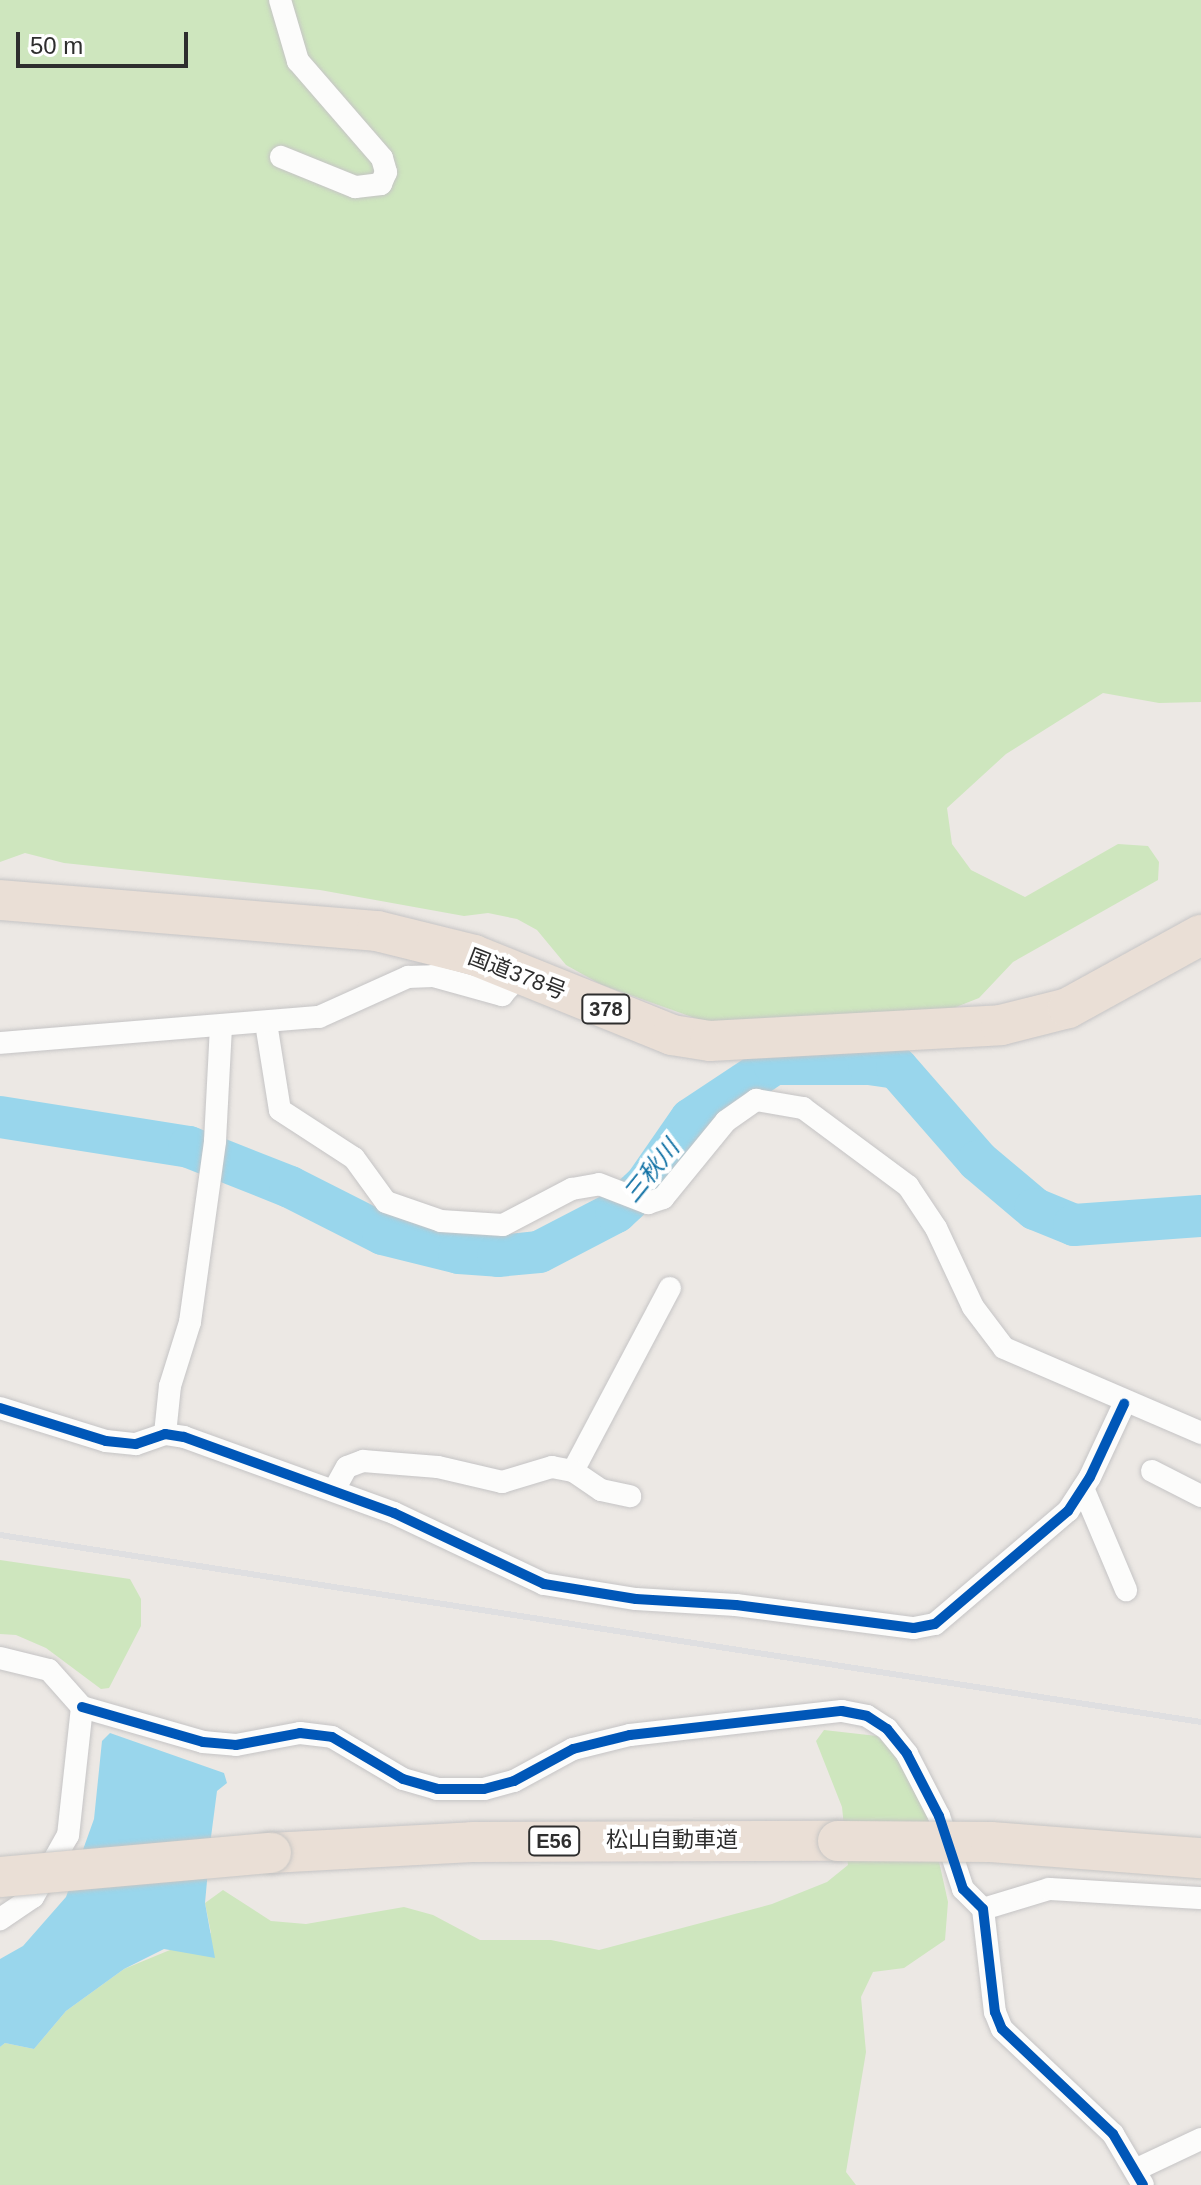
<!DOCTYPE html>
<html>
<head>
<meta charset="utf-8">
<style>
  body { margin:0 }
  #map { position:relative; width:1201px; height:2185px; overflow:hidden; background:#ece8e4; font-family:Arial,"Noto Sans JP",sans-serif }
  div>[style] { position:absolute }
  .green>* { inset:0; background:#cee6be }
  .water>* { inset:0; background:#99d6ec }
  .river>* { height:42px; margin:-21px; padding:0 21px; transform-origin:21px; border-radius:21px; background:#99d6ec }
  .roads { filter:drop-shadow(0 0 2px #c5c4c5) drop-shadow(0 0 2px #c5c4c5) }
  .street>* { height:22px; margin:-11px; padding:0 11px; transform-origin:11px; border-radius:11px; background:#fcfcfb }
  .highway>* { height:40px; margin:-20px; padding:0 20px; transform-origin:20px; border-radius:20px; background:#eadfd6 }
  .rail>* { height:6px; margin:-3px; padding:0 3px; transform-origin:3px; border-radius:3px; background:#dfdfe1 }
  .bridges { filter:drop-shadow(0 0 2px #c6c5c4) drop-shadow(0 0 2px #c6c5c4) }
  .highway-bridge>* { height:40px; margin:-20px; padding:0 20px; transform-origin:20px; border-radius:20px; background:#eadfd6 }
  .cycleway>* { height:10px; margin:-5px; padding:0 5px; transform-origin:5px; border-radius:5px; background:#0057b8 }
  span { translate:-50% -50%; white-space:nowrap; text-align:center; line-height:1.15; -webkit-text-stroke:8px #fff; paint-order:stroke }
  .shield-label span { padding:2px 6px; background:#fff; border:2px solid; border-radius:6px; -webkit-text-stroke-width:0 }
  .shield-label { font-size:20px; color:#2e2e2e; font-weight:700 }
  .street-label { font-size:22px; color:#2e2e2e }
  .water-label { font-size:24px; color:#0d6fa3; font-style:italic }
  .scale { position:absolute; left:16px; top:32px; width:172px; height:36px; box-sizing:border-box; border:4px solid #2e2e2e; border-top:0; padding-left:10px; font-size:24px; line-height:28px; white-space:nowrap; color:#2e2e2e; -webkit-text-stroke:6px #fff; paint-order:stroke }
</style>
</head>
<body>
<div id="map">
  <div class="green">
    <div style="clip-path:polygon(0 0,1201px 0,1201px 702px,1159px 703px,1103px 693px,1006px 754px,947px 808px,952px 844px,971px 870px,1025px 897px,1118px 844px,1148px 846px,1159px 862px,1158px 880px,1013px 962px,979px 998px,951px 1009px,706px 1022px,602px 985px,566px 965px,537px 930px,517px 919px,488px 913px,464px 916px,320px 890px,64px 863px,25px 853px,0 862px)"></div>
    <div style="clip-path:polygon(0 1560px,130px 1579px,141px 1599px,141px 1626px,109px 1688px,101px 1689px,46px 1648px,16px 1635px,0 1634px)"></div>
    <div style="clip-path:polygon(824px 1730px,877px 1736px,899px 1758px,928px 1812px,948px 1902px,945px 1940px,904px 1968px,873px 1972px,861px 1997px,866px 2052px,846px 2172px,856px 2185px,0 2185px,0 2047px,5px 2043px,34px 2049px,66px 2011px,124px 1969px,211px 1933px,205px 1903px,223px 1890px,271px 1921px,306px 1924px,404px 1907px,433px 1915px,480px 1940px,551px 1940px,599px 1950px,772px 1904px,827px 1882px,848px 1865px,842px 1807px,816px 1741px)"></div>
  </div>
  <div class="water">
    <div style="clip-path:polygon(110px 1733px,224px 1773px,227px 1783px,217px 1791px,211px 1837px,205px 1903px,215px 1958px,164px 1949px,124px 1969px,66px 2011px,34px 2049px,5px 2043px,0 2047px,0 1959px,23px 1946px,66px 1897px,94px 1819px,102px 1741px)"></div>
  </div>
  <div class="river">
    <div style="left:0;top:1117px;width:191px;rotate:9deg"></div>
    <div style="left:189px;top:1147px;width:109px;rotate:21.6deg"></div>
    <div style="left:290px;top:1187px;width:104px;rotate:26.8deg"></div>
    <div style="left:383px;top:1234px;width:78px;rotate:14deg"></div>
    <div style="left:459px;top:1253px;width:39px;rotate:4deg"></div>
    <div style="left:498px;top:1256px;width:41px;rotate:-5.6deg"></div>
    <div style="left:539px;top:1252px;width:87px;rotate:-27.5deg"></div>
    <div style="left:616px;top:1212px;width:41px;rotate:-43deg"></div>
    <div style="left:646px;top:1184px;width:79px;rotate:-55.3deg"></div>
    <div style="left:691px;top:1119px;width:100px;rotate:-33.5deg"></div>
    <div style="left:774px;top:1064px;width:95px"></div>
    <div style="left:869px;top:1064px;width:28px;rotate:8deg"></div>
    <div style="left:897px;top:1068px;width:123px;rotate:48.9deg"></div>
    <div style="left:978px;top:1161px;width:75px;rotate:40.1deg"></div>
    <div style="left:1035px;top:1209px;width:42px;rotate:22.3deg"></div>
    <div style="left:1074px;top:1225px;width:127px;rotate:-4.1deg"></div>
  </div>
  <div class="roads">
    <div class="street">
      <div style="left:280px;top:0;width:64px;rotate:73.6deg"></div>
      <div style="left:298px;top:61px;width:128px;rotate:49.1deg"></div>
      <div style="left:382px;top:158px;width:15px;rotate:74deg"></div>
      <div style="left:386px;top:172px;width:13px;rotate:113deg"></div>
      <div style="left:381px;top:184px;width:26px;rotate:173deg"></div>
      <div style="left:355px;top:187px;width:80px;rotate:-157.9deg"></div>
      <div style="left:266px;top:1023px;width:88px;rotate:80.9deg"></div>
      <div style="left:280px;top:1110px;width:88px;rotate:33deg"></div>
      <div style="left:354px;top:1158px;width:54px;rotate:54deg"></div>
      <div style="left:386px;top:1202px;width:58px;rotate:19.1deg"></div>
      <div style="left:441px;top:1221px;width:62px;rotate:3.7deg"></div>
      <div style="left:503px;top:1225px;width:78px;rotate:-27.6deg"></div>
      <div style="left:572px;top:1189px;width:27px;rotate:-10deg"></div>
      <div style="left:599px;top:1184px;width:53px;rotate:21.2deg"></div>
      <div style="left:648px;top:1203px;width:16px;rotate:-18deg"></div>
      <div style="left:663px;top:1198px;width:99px;rotate:-50.7deg"></div>
      <div style="left:726px;top:1121px;width:37px;rotate:-35deg"></div>
      <div style="left:756px;top:1100px;width:48px;rotate:9.7deg"></div>
      <div style="left:803px;top:1108px;width:131px;rotate:36.6deg"></div>
      <div style="left:908px;top:1186px;width:50px;rotate:56.3deg"></div>
      <div style="left:936px;top:1228px;width:87px;rotate:64.9deg"></div>
      <div style="left:973px;top:1307px;width:51px;rotate:52.9deg"></div>
      <div style="left:1004px;top:1348px;width:215px;rotate:23.3deg"></div>
      <div style="left:0;top:1043px;width:320px;rotate:-4.7deg"></div>
      <div style="left:319px;top:1017px;width:98px;rotate:-24.2deg"></div>
      <div style="left:408px;top:977px;width:25px;rotate:-2deg"></div>
      <div style="left:433px;top:976px;width:72px;rotate:15.4deg"></div>
      <div style="left:502px;top:995px;width:31px;rotate:-48deg"></div>
      <div style="left:0;top:1408px;width:111px;rotate:17.3deg"></div>
      <div style="left:106px;top:1441px;width:30px;rotate:6deg"></div>
      <div style="left:136px;top:1444px;width:31px;rotate:-19deg"></div>
      <div style="left:165px;top:1434px;width:19px;rotate:9deg"></div>
      <div style="left:184px;top:1437px;width:223px;rotate:19.9deg"></div>
      <div style="left:394px;top:1513px;width:166px;rotate:25.3deg"></div>
      <div style="left:544px;top:1584px;width:93px;rotate:9.3deg"></div>
      <div style="left:636px;top:1599px;width:100px;rotate:3.4deg"></div>
      <div style="left:736px;top:1605px;width:179px;rotate:7.4deg"></div>
      <div style="left:914px;top:1628px;width:21px;rotate:-11deg"></div>
      <div style="left:935px;top:1624px;width:175px;rotate:-40.4deg"></div>
      <div style="left:1068px;top:1511px;width:40px;rotate:-57.1deg"></div>
      <div style="left:1090px;top:1477px;width:81px;rotate:-65deg"></div>
      <div style="left:165px;top:1434px;width:48px;rotate:-84.1deg"></div>
      <div style="left:170px;top:1386px;width:67px;rotate:-72.6deg"></div>
      <div style="left:190px;top:1322px;width:183px;rotate:-82.1deg"></div>
      <div style="left:215px;top:1141px;width:113px;rotate:-87deg"></div>
      <div style="left:573px;top:1471px;width:207px;rotate:-62.1deg"></div>
      <div style="left:1152px;top:1471px;width:55px;rotate:27deg"></div>
      <div style="left:1083px;top:1488px;width:111px;rotate:67.1deg"></div>
      <div style="left:334px;top:1490px;width:26px;rotate:-61deg"></div>
      <div style="left:347px;top:1467px;width:17px;rotate:-21deg"></div>
      <div style="left:363px;top:1461px;width:75px;rotate:4.6deg"></div>
      <div style="left:438px;top:1467px;width:66px;rotate:13.2deg"></div>
      <div style="left:502px;top:1482px;width:52px;rotate:-16.7deg"></div>
      <div style="left:552px;top:1467px;width:21px;rotate:11deg"></div>
      <div style="left:573px;top:1471px;width:34px;rotate:34deg"></div>
      <div style="left:601px;top:1490px;width:30px;rotate:12deg"></div>
      <div style="left:0;top:1658px;width:50px;rotate:13.8deg"></div>
      <div style="left:49px;top:1670px;width:50px;rotate:48.3deg"></div>
      <div style="left:82px;top:1707px;width:129px;rotate:96.2deg"></div>
      <div style="left:68px;top:1835px;width:71px;rotate:119.4deg"></div>
      <div style="left:33px;top:1897px;width:40px;rotate:146deg"></div>
      <div style="left:82px;top:1707px;width:126px;rotate:16.1deg"></div>
      <div style="left:203px;top:1742px;width:33px;rotate:5deg"></div>
      <div style="left:236px;top:1745px;width:65px;rotate:-10.6deg"></div>
      <div style="left:300px;top:1733px;width:32px;rotate:7deg"></div>
      <div style="left:332px;top:1737px;width:82px;rotate:30.6deg"></div>
      <div style="left:403px;top:1779px;width:35px;rotate:16deg"></div>
      <div style="left:437px;top:1789px;width:47px"></div>
      <div style="left:484px;top:1789px;width:31px;rotate:-15deg"></div>
      <div style="left:514px;top:1781px;width:67px;rotate:-28.5deg"></div>
      <div style="left:573px;top:1749px;width:59px;rotate:-13.8deg"></div>
      <div style="left:630px;top:1735px;width:213px;rotate:-6.5deg"></div>
      <div style="left:842px;top:1711px;width:25px;rotate:11deg"></div>
      <div style="left:867px;top:1716px;width:24px;rotate:33deg"></div>
      <div style="left:887px;top:1729px;width:32px;rotate:51deg"></div>
      <div style="left:907px;top:1754px;width:70px;rotate:62.7deg"></div>
      <div style="left:939px;top:1816px;width:77px;rotate:71.8deg"></div>
      <div style="left:963px;top:1889px;width:28px;rotate:45deg"></div>
      <div style="left:983px;top:1909px;width:104px;rotate:83.4deg"></div>
      <div style="left:995px;top:2012px;width:18px;rotate:68deg"></div>
      <div style="left:1002px;top:2029px;width:153px;rotate:43.4deg"></div>
      <div style="left:1113px;top:2134px;width:59px;rotate:59.5deg"></div>
      <div style="left:983px;top:1909px;width:69px;rotate:-16.9deg"></div>
      <div style="left:1049px;top:1889px;width:152px;rotate:3.4deg"></div>
      <div style="left:1135px;top:2170px;width:73px;rotate:-25.2deg"></div>
    </div>
    <div class="highway">
      <div style="left:0;top:900px;width:378px;rotate:4.7deg"></div>
      <div style="left:377px;top:931px;width:100px;rotate:13.9deg"></div>
      <div style="left:474px;top:955px;width:214px;rotate:22deg"></div>
      <div style="left:672px;top:1035px;width:38px;rotate:9deg"></div>
      <div style="left:710px;top:1041px;width:291px;rotate:-3.1deg"></div>
      <div style="left:1001px;top:1025px;width:69px;rotate:-14.2deg"></div>
      <div style="left:1068px;top:1008px;width:152px;rotate:-28.8deg"></div>
      <div style="left:271px;top:1853px;width:201px;rotate:-3.1deg"></div>
      <div style="left:472px;top:1842px;width:366px;rotate:-0.2deg"></div>
    </div>
  </div>
  <div class="rail">
    <div style="left:0;top:1535px;width:1215px;rotate:8.85deg"></div>
  </div>
  <div class="bridges">
    <div class="highway-bridge">
      <div style="left:838px;top:1841px;width:153px;rotate:0.4deg"></div>
      <div style="left:991px;top:1842px;width:211px;rotate:4.4deg"></div>
      <div style="left:0;top:1877px;width:272px;rotate:-5.1deg"></div>
    </div>
  </div>
  <div class="cycleway">
    <div style="left:0;top:1408px;width:111px;rotate:17.3deg"></div>
    <div style="left:106px;top:1441px;width:30px;rotate:6deg"></div>
    <div style="left:136px;top:1444px;width:31px;rotate:-19deg"></div>
    <div style="left:165px;top:1434px;width:19px;rotate:9deg"></div>
    <div style="left:184px;top:1437px;width:223px;rotate:19.9deg"></div>
    <div style="left:394px;top:1513px;width:166px;rotate:25.3deg"></div>
    <div style="left:544px;top:1584px;width:93px;rotate:9.3deg"></div>
    <div style="left:636px;top:1599px;width:100px;rotate:3.4deg"></div>
    <div style="left:736px;top:1605px;width:179px;rotate:7.4deg"></div>
    <div style="left:914px;top:1628px;width:21px;rotate:-11deg"></div>
    <div style="left:935px;top:1624px;width:175px;rotate:-40.4deg"></div>
    <div style="left:1068px;top:1511px;width:40px;rotate:-57.1deg"></div>
    <div style="left:1090px;top:1477px;width:81px;rotate:-65deg"></div>
    <div style="left:82px;top:1707px;width:126px;rotate:16.1deg"></div>
    <div style="left:203px;top:1742px;width:33px;rotate:5deg"></div>
    <div style="left:236px;top:1745px;width:65px;rotate:-10.6deg"></div>
    <div style="left:300px;top:1733px;width:32px;rotate:7deg"></div>
    <div style="left:332px;top:1737px;width:82px;rotate:30.6deg"></div>
    <div style="left:403px;top:1779px;width:35px;rotate:16deg"></div>
    <div style="left:437px;top:1789px;width:47px"></div>
    <div style="left:484px;top:1789px;width:31px;rotate:-15deg"></div>
    <div style="left:514px;top:1781px;width:67px;rotate:-28.5deg"></div>
    <div style="left:573px;top:1749px;width:59px;rotate:-13.8deg"></div>
    <div style="left:630px;top:1735px;width:213px;rotate:-6.5deg"></div>
    <div style="left:842px;top:1711px;width:25px;rotate:11deg"></div>
    <div style="left:867px;top:1716px;width:24px;rotate:33deg"></div>
    <div style="left:887px;top:1729px;width:32px;rotate:51deg"></div>
    <div style="left:907px;top:1754px;width:70px;rotate:62.7deg"></div>
    <div style="left:939px;top:1816px;width:77px;rotate:71.8deg"></div>
    <div style="left:963px;top:1889px;width:28px;rotate:45deg"></div>
    <div style="left:983px;top:1909px;width:104px;rotate:83.4deg"></div>
    <div style="left:995px;top:2012px;width:18px;rotate:68deg"></div>
    <div style="left:1002px;top:2029px;width:153px;rotate:43.4deg"></div>
    <div style="left:1113px;top:2134px;width:59px;rotate:59.5deg"></div>
  </div>
  <div class="shield-label">
    <span style="left:606px;top:1009px">378</span>
    <span style="left:554px;top:1841px">E56</span>
  </div>
  <div class="street-label">
    <span style="left:517px;top:974px;rotate:21deg">国道378号</span>
    <span style="left:672px;top:1840px">松山自動車道</span>
  </div>
  <div class="water-label">
    <span style="left:651px;top:1171px;rotate:-51deg">三秋川</span>
  </div>
  <div class="scale">50 m</div>
</div>
</body>
</html>
